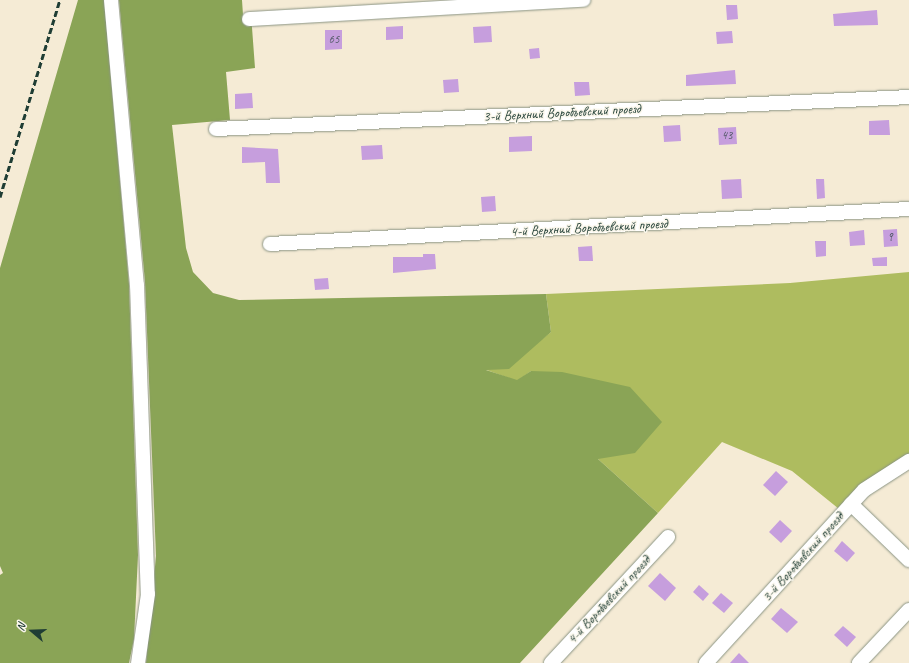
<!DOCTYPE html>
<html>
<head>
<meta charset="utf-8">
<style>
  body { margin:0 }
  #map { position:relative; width:909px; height:663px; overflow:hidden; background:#f5ebd5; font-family:Caveat,sans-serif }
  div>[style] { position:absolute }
  .green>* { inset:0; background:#aebc5f }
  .forest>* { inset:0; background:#8aa456 }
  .building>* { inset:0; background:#c69edd }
  .roads { filter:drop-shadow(0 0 1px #8a9484) drop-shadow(0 0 1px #8a9484) }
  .minor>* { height:14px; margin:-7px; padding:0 7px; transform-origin:7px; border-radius:7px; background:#fff }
  .rail>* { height:3px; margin-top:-1.5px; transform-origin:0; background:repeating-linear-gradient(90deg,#1f3d34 0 6px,transparent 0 9px) }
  span { translate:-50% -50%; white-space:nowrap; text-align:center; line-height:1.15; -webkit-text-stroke:3px #fbf7ec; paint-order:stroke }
  .number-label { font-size:12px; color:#49555e }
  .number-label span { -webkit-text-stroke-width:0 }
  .street-label { font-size:14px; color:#1f3d34 }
  .north { position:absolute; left:12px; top:611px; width:40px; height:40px; -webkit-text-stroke:3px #fbf7ec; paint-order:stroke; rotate:289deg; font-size:11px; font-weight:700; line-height:16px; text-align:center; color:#1f3d34 }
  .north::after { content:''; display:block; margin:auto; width:14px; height:18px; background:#1f3d34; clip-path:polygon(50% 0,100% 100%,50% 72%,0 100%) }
</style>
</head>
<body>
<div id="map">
  <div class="green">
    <div style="clip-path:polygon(909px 272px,909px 461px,844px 513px,792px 471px,722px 442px,658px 513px,598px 459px,531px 371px,517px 381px,484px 369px,531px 348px,551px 332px,546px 294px,790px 283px)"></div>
  </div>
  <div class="forest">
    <div style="clip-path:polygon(78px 0,104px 0,129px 284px,138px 555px,134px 639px,129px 663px,0 663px,0 575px,3px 573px,0 566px,0 268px)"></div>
    <div style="clip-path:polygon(119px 0,242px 0,243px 15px,251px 14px,255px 68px,226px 72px,230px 120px,172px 125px,186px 248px,193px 272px,213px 293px,239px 300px,546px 294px,551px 332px,509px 369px,486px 370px,517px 380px,531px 371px,562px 372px,630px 387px,662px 422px,635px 453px,598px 459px,658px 513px,520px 663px,146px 663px,156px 556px,145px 282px)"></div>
  </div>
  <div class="building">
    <div style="clip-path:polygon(726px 5px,737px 5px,738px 19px,727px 20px)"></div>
    <div style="clip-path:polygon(877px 10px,878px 25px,834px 26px,833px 14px)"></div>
    <div style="clip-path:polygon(403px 26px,403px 39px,386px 40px,386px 27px)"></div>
    <div style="clip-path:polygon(491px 26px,492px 42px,474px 43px,473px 27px)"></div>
    <div style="clip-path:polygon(325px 30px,342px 30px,342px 49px,325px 50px)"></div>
    <div style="clip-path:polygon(732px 31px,733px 43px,717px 44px,716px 32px)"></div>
    <div style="clip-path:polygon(539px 48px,540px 58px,530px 59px,529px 49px)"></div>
    <div style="clip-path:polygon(735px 70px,736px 84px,686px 86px,686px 75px)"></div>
    <div style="clip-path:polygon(458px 79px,459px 92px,444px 93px,443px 80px)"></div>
    <div style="clip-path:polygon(574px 82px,589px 82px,590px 95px,575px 96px)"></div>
    <div style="clip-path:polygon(252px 93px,253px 108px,235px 109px,235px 94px)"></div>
    <div style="clip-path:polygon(889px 120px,890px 135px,869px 135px,869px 121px)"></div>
    <div style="clip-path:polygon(680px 125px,681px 141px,664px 142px,663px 126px)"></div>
    <div style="clip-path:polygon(736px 127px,737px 144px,719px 145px,718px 128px)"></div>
    <div style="clip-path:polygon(532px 136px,532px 151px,509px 152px,509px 137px)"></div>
    <div style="clip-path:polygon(382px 145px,383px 159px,362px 160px,361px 146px)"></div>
    <div style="clip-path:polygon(242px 147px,278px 149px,280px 183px,266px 183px,265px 162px,242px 163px)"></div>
    <div style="clip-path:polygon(741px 179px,742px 198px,722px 199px,721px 180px)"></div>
    <div style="clip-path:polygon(816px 179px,824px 179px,825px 198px,817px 199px)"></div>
    <div style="clip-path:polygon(495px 196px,496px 211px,482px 212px,481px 197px)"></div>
    <div style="clip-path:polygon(897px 229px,898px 246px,884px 247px,883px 230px)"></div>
    <div style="clip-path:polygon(864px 230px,865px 245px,850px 246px,849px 232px)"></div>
    <div style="clip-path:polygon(815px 241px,826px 241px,826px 256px,816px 257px)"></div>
    <div style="clip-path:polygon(592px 246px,593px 261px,579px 261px,578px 247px)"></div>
    <div style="clip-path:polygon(423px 254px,435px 254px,436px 269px,393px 273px,393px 257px,423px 257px)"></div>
    <div style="clip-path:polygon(887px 257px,887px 266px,873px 266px,872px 258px)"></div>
    <div style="clip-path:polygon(328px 278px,329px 289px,315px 290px,314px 279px)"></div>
    <div style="clip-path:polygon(776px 471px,788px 482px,775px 496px,763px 485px)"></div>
    <div style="clip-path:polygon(780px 520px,792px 531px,781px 543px,769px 532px)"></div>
    <div style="clip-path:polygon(842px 541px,855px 553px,847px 562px,834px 551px)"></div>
    <div style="clip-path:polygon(660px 573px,676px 588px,665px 601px,648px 586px)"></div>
    <div style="clip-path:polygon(699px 585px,709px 594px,703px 601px,693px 592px)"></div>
    <div style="clip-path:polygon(721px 593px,733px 603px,724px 613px,712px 603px)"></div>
    <div style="clip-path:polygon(781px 608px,798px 622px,787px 633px,771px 619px)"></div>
    <div style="clip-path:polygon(843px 626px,856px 637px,847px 647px,834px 635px)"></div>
    <div style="clip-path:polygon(739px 653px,749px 663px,730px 663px)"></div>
  </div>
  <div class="roads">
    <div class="minor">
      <div style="left:111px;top:0;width:286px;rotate:84.8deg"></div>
      <div style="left:137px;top:285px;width:309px;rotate:88deg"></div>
      <div style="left:148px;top:594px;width:70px;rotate:98.2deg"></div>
      <div style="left:249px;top:19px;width:335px;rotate:-3.3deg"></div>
      <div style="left:216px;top:129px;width:694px;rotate:-2.64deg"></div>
      <div style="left:270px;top:244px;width:640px;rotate:-3.14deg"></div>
      <div style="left:851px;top:504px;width:81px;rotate:44deg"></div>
      <div style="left:551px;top:663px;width:172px;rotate:-47.1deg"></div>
      <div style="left:706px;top:663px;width:234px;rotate:-47.6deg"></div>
      <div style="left:864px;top:490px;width:54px;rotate:-32.8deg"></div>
      <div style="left:859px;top:663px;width:73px;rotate:-46.7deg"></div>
    </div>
  </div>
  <div class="rail">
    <div style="left:0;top:197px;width:206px;rotate:-73.1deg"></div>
  </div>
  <div class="number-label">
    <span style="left:334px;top:40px">65</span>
    <span style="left:727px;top:136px">43</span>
    <span style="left:890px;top:238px">9</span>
  </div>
  <div class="street-label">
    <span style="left:562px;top:113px;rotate:-3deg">3-й Верхний Воробъевский проезд</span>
    <span style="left:589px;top:228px;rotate:-3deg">4-й Верхний Воробъевский проезд</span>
    <span style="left:803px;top:557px;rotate:-48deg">3-й Воробъевский проезд</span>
    <span style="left:609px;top:600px;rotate:-47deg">4-й Воробъевский проезд</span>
  </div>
  <div class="north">N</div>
</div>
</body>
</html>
